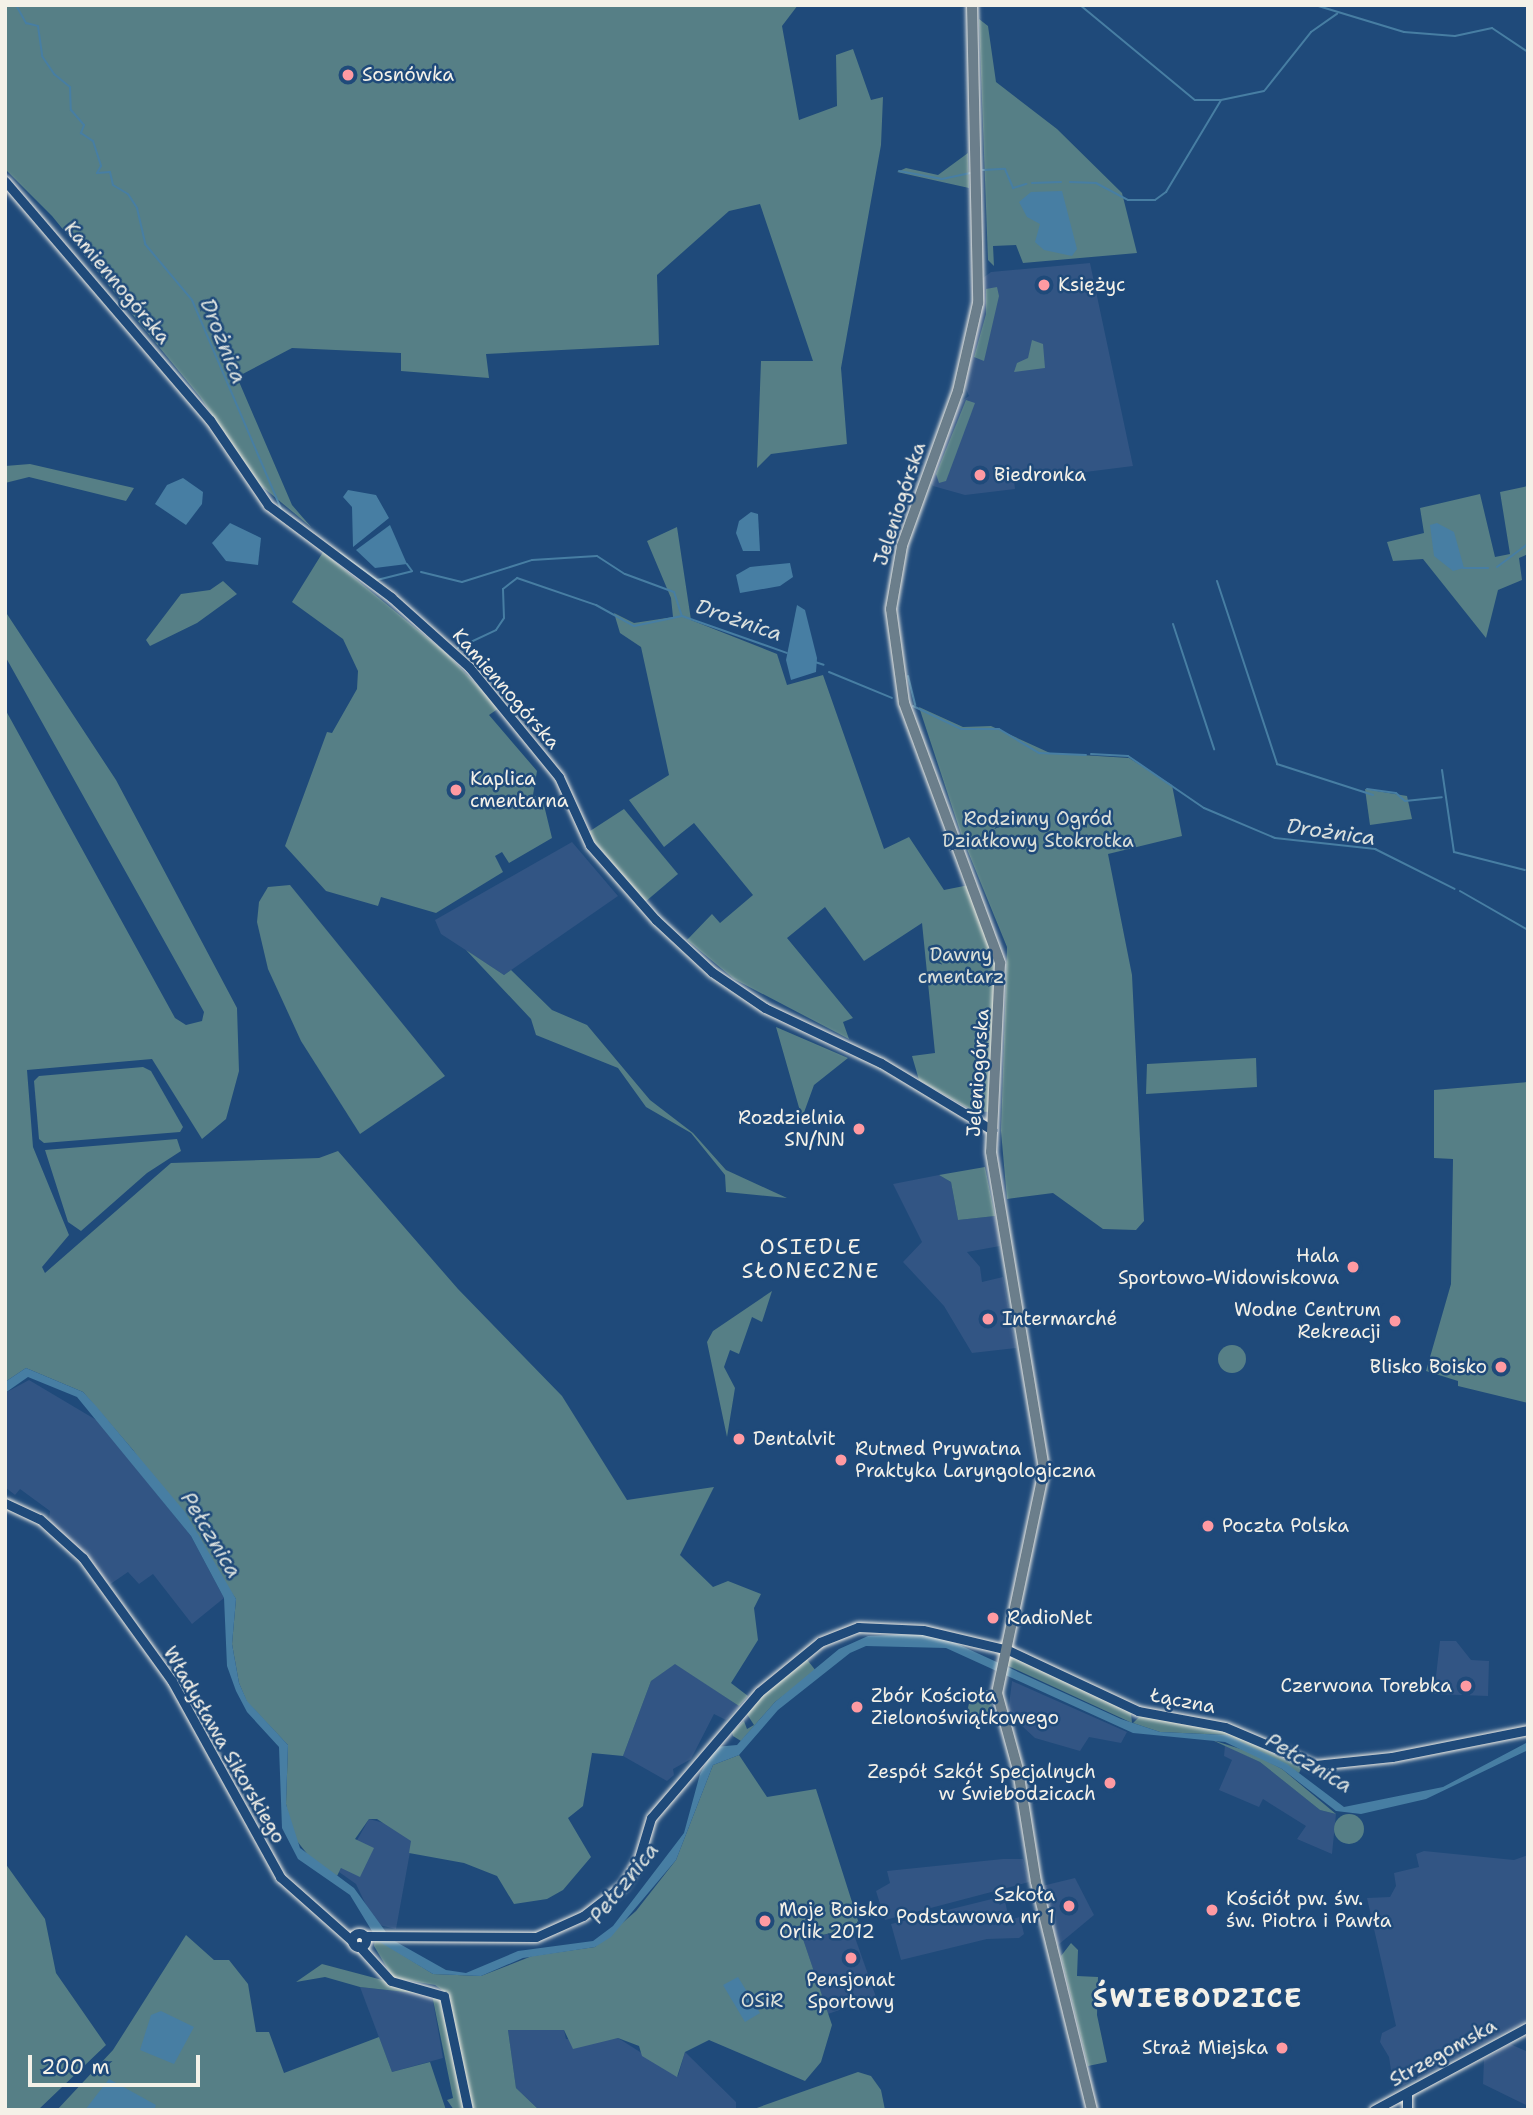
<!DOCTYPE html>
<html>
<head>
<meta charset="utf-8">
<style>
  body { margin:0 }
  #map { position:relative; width:1533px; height:2115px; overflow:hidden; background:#1f4a7a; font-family:"Shantell Sans",sans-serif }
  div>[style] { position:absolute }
  .built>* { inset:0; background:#325584 }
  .green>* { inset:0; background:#567f86 }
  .round { border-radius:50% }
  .water>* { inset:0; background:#477ea3 }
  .stream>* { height:2px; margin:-1px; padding:0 1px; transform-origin:1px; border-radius:1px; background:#477ea3 }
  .roads { filter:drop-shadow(0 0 2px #f4f1e8) drop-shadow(0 0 2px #f4f1e8) }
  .secondary>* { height:9px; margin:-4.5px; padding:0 4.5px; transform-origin:4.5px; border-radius:4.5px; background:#1f4a7a }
  .secondary>.ring { margin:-4.5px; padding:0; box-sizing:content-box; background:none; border:9px solid #1f4a7a; border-radius:50% }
  .primary>* { height:10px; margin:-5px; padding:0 5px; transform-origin:5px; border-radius:5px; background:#6b7e8b }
  .dots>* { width:19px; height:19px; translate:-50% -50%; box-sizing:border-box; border:4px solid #1f4a7a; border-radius:50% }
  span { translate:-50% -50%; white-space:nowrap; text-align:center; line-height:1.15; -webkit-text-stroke:5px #1f4a7a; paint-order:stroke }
  .poi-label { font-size:19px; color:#f4f1e8 }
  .left { translate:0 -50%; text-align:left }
  .right { translate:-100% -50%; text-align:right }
  .street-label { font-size:19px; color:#f4f1e8 }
  .park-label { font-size:19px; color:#dce0d9 }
  .water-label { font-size:21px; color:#dae0de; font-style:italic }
  .neighbourhood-label { font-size:21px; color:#f4f1e8; letter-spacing:2px }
  .district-label { font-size:26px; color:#f4f1e8; font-weight:700; letter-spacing:2px }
  .frame { position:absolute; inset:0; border:7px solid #f4f1e8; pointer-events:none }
  .scale { position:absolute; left:28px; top:2055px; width:172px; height:32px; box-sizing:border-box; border:4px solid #f4f1e8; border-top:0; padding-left:9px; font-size:21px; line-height:24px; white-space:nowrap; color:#f4f1e8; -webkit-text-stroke:5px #1f4a7a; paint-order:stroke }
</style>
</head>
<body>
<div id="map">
  <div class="built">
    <div style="clip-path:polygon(1090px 263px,1133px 466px,1014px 481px,1015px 489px,965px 495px,933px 486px,930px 481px,960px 402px,969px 396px,964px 384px,983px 278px,991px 272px)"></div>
    <div style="clip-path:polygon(572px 842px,618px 896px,504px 975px,441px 934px,435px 920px)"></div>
    <div style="clip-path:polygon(939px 1175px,951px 1182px,958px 1220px,995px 1216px,1000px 1246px,967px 1252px,980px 1267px,982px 1282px,1003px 1277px,1016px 1348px,972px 1353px,944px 1306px,903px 1262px,922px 1242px,893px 1184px)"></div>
    <div style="clip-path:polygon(29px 1380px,98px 1421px,191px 1536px,224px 1598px,192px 1624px,153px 1574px,139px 1584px,128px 1572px,109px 1585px,49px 1520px,50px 1511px,20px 1489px,15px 1495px,5px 1487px,5px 1393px)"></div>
    <div style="clip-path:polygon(1440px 1641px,1456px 1641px,1471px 1660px,1489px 1661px,1488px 1696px,1434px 1694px)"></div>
    <div style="clip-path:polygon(675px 1663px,739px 1706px,726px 1720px,714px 1714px,691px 1759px,673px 1769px,674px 1775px,667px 1781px,623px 1756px,651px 1681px)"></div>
    <div style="clip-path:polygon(1012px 1681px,1127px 1732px,1121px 1743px,1089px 1737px,1080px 1751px,1035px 1738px,1008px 1713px)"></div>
    <div style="clip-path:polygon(1225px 1745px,1260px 1762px,1320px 1810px,1336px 1814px,1332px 1854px,1297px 1839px,1306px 1826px,1263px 1799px,1259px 1807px,1219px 1790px,1232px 1760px,1224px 1756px)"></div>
    <div style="clip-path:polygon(369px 1819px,388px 1824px,412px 1841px,396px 1929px,375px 1924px,356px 1884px,339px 1872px)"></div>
    <div style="clip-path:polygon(1424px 1851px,1514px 1860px,1528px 1855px,1528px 2020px,1394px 2090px,1389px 2057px,1380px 2042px,1382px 2033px,1396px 2026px,1367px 1898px,1390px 1897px,1396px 1886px,1394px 1873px,1419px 1867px,1416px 1854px)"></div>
    <div style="clip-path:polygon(1003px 1859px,1023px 1859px,1029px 1882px,885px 1920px,876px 1891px,890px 1883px,887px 1871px)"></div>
    <div style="clip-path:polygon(1075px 1878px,1094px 1915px,1058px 1945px,1042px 1886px)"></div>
    <div style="clip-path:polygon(1004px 1896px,1009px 1920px,1020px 1917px,1024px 1934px,1019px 1938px,987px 1939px,901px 1960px,891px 1924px)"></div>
    <div style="clip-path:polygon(852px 1929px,876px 1997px,828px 2014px,803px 1939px)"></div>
    <div style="clip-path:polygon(360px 1987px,432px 1995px,443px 2058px,392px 2072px)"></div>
    <div style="clip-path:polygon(508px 2030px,564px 2030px,566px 2039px,598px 2041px,618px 2038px,678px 2076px,685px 2052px,736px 2102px,736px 2110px,539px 2110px,516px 2088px)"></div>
    <div style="clip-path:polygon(1510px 2044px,1528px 2052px,1526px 2105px,1483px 2084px,1484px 2060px)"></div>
  </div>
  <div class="green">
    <div style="clip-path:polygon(5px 5px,798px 5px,782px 26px,799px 120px,837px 106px,836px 55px,853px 49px,871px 100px,883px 97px,881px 145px,841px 368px,847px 444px,771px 454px,757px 468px,761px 361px,813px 361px,760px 204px,729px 211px,657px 275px,659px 345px,486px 354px,489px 378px,401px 371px,401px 353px,292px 348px,237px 377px,292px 505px,311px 527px,259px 484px,200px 397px,52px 216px,5px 169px)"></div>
    <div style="clip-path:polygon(979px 19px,988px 26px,996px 82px,1057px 129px,1122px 193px,1137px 253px,1023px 263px,1016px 245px,993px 246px,994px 266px,988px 260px)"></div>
    <div style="clip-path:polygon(968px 153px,969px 188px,897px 172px,906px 168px,938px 175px)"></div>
    <div style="clip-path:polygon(997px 287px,999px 296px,984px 361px,974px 357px,986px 314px,986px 289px)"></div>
    <div style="clip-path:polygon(1032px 340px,1043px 344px,1045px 368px,1014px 372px,1017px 363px,1028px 358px)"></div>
    <div style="clip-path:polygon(966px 400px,975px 403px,946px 481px,939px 483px,936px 474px)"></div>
    <div style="clip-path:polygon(30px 464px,134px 488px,126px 501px,29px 477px,5px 483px,5px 466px)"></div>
    <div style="clip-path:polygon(1528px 486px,1528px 554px,1519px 558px,1522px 580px,1498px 590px,1486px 638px,1423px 559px,1393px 561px,1387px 542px,1424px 533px,1420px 508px,1480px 494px,1495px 557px,1510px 554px,1500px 492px)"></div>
    <div style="clip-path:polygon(677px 527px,691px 620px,777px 654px,787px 685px,823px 675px,884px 849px,909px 837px,944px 890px,969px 885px,995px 964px,989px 1112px,973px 1111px,919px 1080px,912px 1056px,935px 1053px,922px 923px,864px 961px,825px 907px,787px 938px,853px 1018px,843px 1022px,849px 1039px,734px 979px,687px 940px,712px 914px,720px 923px,753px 895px,694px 823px,664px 847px,629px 800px,669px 775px,641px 647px,620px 633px,614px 613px,634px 623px,673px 617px,671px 598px,647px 541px)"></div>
    <div style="clip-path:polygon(323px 552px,446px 653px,499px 708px,489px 715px,537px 771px,533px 795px,543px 801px,552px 838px,509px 863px,502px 852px,495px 856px,503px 872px,436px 913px,381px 897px,378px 906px,326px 891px,285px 846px,327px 732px,332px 733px,357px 689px,358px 671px,343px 639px,292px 602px)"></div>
    <div style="clip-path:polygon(223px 581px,237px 594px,197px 623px,150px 646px,146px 640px,181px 594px,210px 590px)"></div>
    <div style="clip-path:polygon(5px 611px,116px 780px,237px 1008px,239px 1071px,226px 1119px,202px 1139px,152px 1059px,27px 1070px,33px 1147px,69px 1235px,42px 1267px,45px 1273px,171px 1163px,319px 1158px,338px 1151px,458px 1289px,562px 1396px,627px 1500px,714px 1487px,680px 1555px,713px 1587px,728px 1581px,761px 1594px,754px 1608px,758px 1640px,731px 1683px,748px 1696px,739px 1706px,675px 1664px,651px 1681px,623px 1756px,592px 1753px,583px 1806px,568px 1818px,591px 1857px,563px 1890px,547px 1899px,514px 1904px,497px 1876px,464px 1863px,409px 1853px,411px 1841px,377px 1819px,369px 1819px,355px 1839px,374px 1848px,360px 1877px,341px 1868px,337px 1876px,312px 1860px,293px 1836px,286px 1804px,288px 1745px,247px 1702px,239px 1683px,232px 1644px,236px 1599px,133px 1450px,83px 1392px,26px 1368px,5px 1382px,5px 709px,175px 1018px,186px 1025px,202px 1021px,204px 1012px,5px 656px)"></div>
    <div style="clip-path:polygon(919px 707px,963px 727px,991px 726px,1050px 753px,1129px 758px,1172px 785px,1182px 836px,1108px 854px,1132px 975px,1144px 1221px,1136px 1230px,1103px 1229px,1053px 1193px,1007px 1199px,1001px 1131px,1007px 947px,962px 837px)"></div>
    <div style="clip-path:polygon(1365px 789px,1407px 796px,1412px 819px,1370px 825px)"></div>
    <div style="clip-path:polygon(624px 809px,678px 874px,645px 902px,587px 833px)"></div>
    <div style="clip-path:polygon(290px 885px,445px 1076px,360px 1134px,301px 1041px,268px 969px,257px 922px,259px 902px,268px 887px)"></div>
    <div style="clip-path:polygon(466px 950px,504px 975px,511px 970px,552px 1010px,587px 1025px,650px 1100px,693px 1133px,726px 1170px,787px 1198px,726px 1192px,725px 1175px,691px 1133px,646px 1107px,618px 1068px,536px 1035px,531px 1019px)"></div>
    <div style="clip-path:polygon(776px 1027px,848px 1058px,814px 1085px,802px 1118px)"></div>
    <div style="clip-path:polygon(1256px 1058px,1257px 1087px,1146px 1094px,1147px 1064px)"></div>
    <div style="clip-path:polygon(143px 1067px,151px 1071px,183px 1127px,180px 1132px,44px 1143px,39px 1139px,34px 1081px,39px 1076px)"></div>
    <div style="clip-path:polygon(1528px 1082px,1528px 1403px,1458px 1386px,1458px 1381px,1426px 1371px,1451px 1284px,1453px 1159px,1434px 1158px,1434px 1090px)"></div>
    <div style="clip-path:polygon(177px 1139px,181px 1151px,147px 1173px,81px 1231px,68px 1222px,45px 1150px)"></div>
    <div style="clip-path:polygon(985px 1167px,995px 1216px,958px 1220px,951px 1182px,939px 1175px)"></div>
    <div style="clip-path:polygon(772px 1291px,762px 1322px,752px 1317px,739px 1354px,730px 1350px,724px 1367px,735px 1388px,727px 1437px,707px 1342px,713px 1331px)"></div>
    <div class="round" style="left:1218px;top:1345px;width:28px;height:28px"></div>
    <div style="clip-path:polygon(1012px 1656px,1131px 1713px,1132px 1723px,1006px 1665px)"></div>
    <div style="clip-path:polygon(805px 1657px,816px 1671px,775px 1702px,741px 1741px,733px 1736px,732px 1732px,744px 1721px,747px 1729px,754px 1725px,745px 1711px)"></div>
    <div style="clip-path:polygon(991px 1690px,992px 1719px,966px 1716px,972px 1691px)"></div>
    <div style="clip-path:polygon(1140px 1716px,1218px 1728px,1302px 1767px,1299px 1773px,1227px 1735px,1160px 1732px,1133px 1723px)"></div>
    <div style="clip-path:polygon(1212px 1740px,1247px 1751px,1282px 1769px,1336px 1814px,1320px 1810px,1260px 1762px)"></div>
    <div style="clip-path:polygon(739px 1755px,767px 1797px,816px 1789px,860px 1927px,803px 1939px,832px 2025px,821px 2062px,805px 2081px,709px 2040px,685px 2052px,677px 2077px,642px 2056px,639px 2046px,618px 2038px,573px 2049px,564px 2030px,508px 2030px,516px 2088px,539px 2110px,471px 2110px,449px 1995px,435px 1985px,393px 1978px,374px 1946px,375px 1938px,433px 1974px,481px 1976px,532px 1956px,595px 1947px,636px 1911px,676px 1860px,713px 1765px)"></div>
    <div class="round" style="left:1334px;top:1814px;width:30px;height:30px"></div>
    <div style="clip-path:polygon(5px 1863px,45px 1919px,56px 1973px,106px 2045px,38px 2110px,5px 2110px)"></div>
    <div style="clip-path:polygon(186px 1935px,214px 1960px,229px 1960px,248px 1984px,256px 2032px,269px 2032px,284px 2073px,379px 2037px,392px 2072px,430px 2062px,446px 2110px,57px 2110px,113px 2050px)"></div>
    <div style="clip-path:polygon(1071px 1943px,1078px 1950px,1077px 1976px,1098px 1977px,1097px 2015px,1107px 2062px,1088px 2066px,1061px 1956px)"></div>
    <div style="clip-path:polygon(322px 1964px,439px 1995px,465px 2110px,454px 2110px,447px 2100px,453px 2098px,432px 1995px,360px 1987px,325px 1977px,296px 1982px)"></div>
    <div style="clip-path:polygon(858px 2072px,871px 2076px,881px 2090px,885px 2110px,751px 2110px)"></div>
  </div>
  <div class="water">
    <div style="clip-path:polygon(1062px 191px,1077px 249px,1072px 256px,1044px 250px,1035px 242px,1040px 224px,1027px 217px,1019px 202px,1031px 192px)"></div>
    <div style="clip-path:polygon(183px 478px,203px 492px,202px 504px,186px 525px,155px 504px,167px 485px)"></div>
    <div style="clip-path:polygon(348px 490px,376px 495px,389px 518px,353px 547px,352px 507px,343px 497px)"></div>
    <div style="clip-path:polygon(751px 512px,758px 514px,760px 551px,743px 551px,736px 533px,739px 521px)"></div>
    <div style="clip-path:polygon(230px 523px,261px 538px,258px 565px,226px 561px,212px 543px)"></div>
    <div style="clip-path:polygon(1437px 523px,1454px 532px,1464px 568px,1453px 571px,1434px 556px,1430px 525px)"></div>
    <div style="clip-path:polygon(390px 525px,407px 564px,375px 568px,356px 550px)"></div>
    <div style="clip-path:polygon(790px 563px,793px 577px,780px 586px,740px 593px,736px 575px,750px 567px)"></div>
    <div style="clip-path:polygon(797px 605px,805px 610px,817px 658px,816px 672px,791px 680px,786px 660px)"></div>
    <div style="clip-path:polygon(26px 1368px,83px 1392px,96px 1406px,185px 1512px,236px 1599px,232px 1644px,239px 1683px,247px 1701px,288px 1745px,286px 1804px,300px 1848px,354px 1888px,391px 1939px,446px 1970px,466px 1973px,518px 1951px,593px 1941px,613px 1926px,684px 1833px,700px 1774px,715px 1747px,737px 1745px,775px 1702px,839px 1649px,868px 1636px,921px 1634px,953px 1642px,1121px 1719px,1160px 1732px,1227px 1735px,1287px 1764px,1344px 1807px,1443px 1787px,1528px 1742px,1528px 1750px,1426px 1799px,1361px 1814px,1336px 1811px,1282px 1769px,1225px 1742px,1133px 1733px,946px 1648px,866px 1646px,850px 1653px,778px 1710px,739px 1755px,713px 1765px,676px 1860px,611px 1937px,595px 1947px,523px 1958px,481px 1976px,433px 1974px,378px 1941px,350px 1895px,298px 1859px,282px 1828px,279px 1747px,247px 1712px,236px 1691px,227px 1666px,224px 1598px,191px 1536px,77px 1397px,28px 1377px,5px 1393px,5px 1382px)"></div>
    <div style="clip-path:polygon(738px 1977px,760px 2013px,745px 2022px,723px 1985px)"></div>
    <div style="clip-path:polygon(161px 2011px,194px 2027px,174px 2064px,140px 2050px,151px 2015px)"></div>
    <div style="clip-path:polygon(109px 2079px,156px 2105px,154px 2110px,85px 2110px)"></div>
  </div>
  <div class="stream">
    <div style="left:16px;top:5px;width:21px;rotate:61deg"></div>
    <div style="left:26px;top:23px;width:12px;rotate:14deg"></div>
    <div style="left:38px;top:26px;width:30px;rotate:82deg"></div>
    <div style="left:42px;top:56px;width:22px;rotate:56deg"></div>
    <div style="left:54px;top:74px;width:21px;rotate:39deg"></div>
    <div style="left:70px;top:87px;width:23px;rotate:88deg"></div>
    <div style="left:71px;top:110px;width:20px;rotate:49deg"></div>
    <div style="left:84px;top:125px;width:9px;rotate:111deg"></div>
    <div style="left:81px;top:133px;width:14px;rotate:34deg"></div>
    <div style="left:93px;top:141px;width:26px;rotate:72deg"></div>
    <div style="left:101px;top:166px;width:8px;rotate:120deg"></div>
    <div style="left:97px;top:173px;width:13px;rotate:-4deg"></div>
    <div style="left:110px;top:172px;width:13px;rotate:77deg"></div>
    <div style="left:113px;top:185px;width:17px;rotate:31deg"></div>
    <div style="left:128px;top:194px;width:17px;rotate:57deg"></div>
    <div style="left:137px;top:208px;width:37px;rotate:77deg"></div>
    <div style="left:145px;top:244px;width:73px;rotate:50deg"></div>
    <div style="left:192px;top:300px;width:229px;rotate:66.9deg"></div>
    <div style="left:1080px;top:5px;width:149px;rotate:39.6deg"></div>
    <div style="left:1195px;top:100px;width:25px"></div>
    <div style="left:1315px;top:5px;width:93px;rotate:16.9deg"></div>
    <div style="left:1404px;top:32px;width:51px;rotate:4.5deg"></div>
    <div style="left:1455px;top:36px;width:38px;rotate:-12deg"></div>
    <div style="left:1492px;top:28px;width:43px;rotate:33.7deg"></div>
    <div style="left:1265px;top:90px;width:74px;rotate:-51.6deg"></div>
    <div style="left:1311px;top:32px;width:32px;rotate:-35deg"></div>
    <div style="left:983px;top:170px;width:22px;rotate:-3deg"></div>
    <div style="left:1005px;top:169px;width:21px;rotate:67deg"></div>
    <div style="left:1013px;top:188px;width:14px;rotate:-17deg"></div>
    <div style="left:899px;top:171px;width:44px;rotate:10.5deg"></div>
    <div style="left:942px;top:179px;width:29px;rotate:-12deg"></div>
    <div style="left:1070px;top:182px;width:26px;rotate:2deg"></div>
    <div style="left:1096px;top:183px;width:36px;rotate:28deg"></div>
    <div style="left:1128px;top:200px;width:27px"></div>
    <div style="left:1155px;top:200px;width:14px;rotate:-36deg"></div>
    <div style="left:1166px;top:192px;width:107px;rotate:-59.1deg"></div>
    <div style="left:1221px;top:100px;width:44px;rotate:-11.8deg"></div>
    <div style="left:1032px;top:183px;width:29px;rotate:-2deg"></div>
    <div style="left:340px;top:553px;width:46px;rotate:36.1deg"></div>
    <div style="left:377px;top:580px;width:36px;rotate:-14deg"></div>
    <div style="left:412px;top:571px;width:9px;rotate:-126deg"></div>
    <div style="left:1497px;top:567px;width:39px;rotate:-37deg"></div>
    <div style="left:1463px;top:568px;width:25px"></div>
    <div style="left:421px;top:572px;width:42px;rotate:13.7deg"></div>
    <div style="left:462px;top:582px;width:73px;rotate:-17.4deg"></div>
    <div style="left:532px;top:560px;width:65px;rotate:-3.5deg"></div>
    <div style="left:597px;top:556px;width:33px;rotate:33deg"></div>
    <div style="left:625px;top:574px;width:52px;rotate:20.2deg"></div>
    <div style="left:674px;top:592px;width:25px;rotate:72deg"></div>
    <div style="left:682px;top:616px;width:111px;rotate:19.4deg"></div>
    <div style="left:1217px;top:581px;width:193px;rotate:71.8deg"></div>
    <div style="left:1277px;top:764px;width:101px;rotate:17.9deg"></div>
    <div style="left:1173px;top:624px;width:132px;rotate:71.8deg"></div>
    <div style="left:458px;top:648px;width:42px;rotate:-25.3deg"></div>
    <div style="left:496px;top:630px;width:14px;rotate:-56deg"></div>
    <div style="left:504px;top:618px;width:29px;rotate:-92deg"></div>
    <div style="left:503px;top:589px;width:18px;rotate:-38deg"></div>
    <div style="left:517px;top:578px;width:83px;rotate:18.9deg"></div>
    <div style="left:596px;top:605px;width:43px;rotate:28.9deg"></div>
    <div style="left:634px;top:626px;width:49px;rotate:-11.8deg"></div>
    <div style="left:815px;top:662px;width:9px;rotate:18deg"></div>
    <div style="left:829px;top:672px;width:68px;rotate:22.4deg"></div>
    <div style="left:908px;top:676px;width:30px;rotate:76deg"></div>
    <div style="left:913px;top:706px;width:53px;rotate:25.6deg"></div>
    <div style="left:961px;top:729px;width:38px"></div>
    <div style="left:999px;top:729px;width:47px;rotate:31deg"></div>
    <div style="left:1039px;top:753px;width:47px;rotate:2.4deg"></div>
    <div style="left:1091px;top:754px;width:37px;rotate:3deg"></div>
    <div style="left:1128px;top:756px;width:92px;rotate:34.4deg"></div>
    <div style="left:1204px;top:808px;width:77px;rotate:22.9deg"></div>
    <div style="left:1275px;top:838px;width:101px;rotate:6.3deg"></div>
    <div style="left:1375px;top:849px;width:89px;rotate:26.6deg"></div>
    <div style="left:1442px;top:770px;width:83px;rotate:81.7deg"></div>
    <div style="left:1454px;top:852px;width:73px;rotate:14.2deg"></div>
    <div style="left:1367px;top:789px;width:29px;rotate:8deg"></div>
    <div style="left:1396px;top:793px;width:12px;rotate:42deg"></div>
    <div style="left:1405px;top:801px;width:37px;rotate:-6deg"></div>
    <div style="left:1460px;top:891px;width:78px;rotate:29.8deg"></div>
  </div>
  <div class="roads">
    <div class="secondary">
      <div style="left:5px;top:181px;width:315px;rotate:49.4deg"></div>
      <div style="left:210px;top:420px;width:103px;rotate:55.7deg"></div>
      <div style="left:268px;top:505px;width:154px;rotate:36.8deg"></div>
      <div style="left:391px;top:597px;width:105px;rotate:41.9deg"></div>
      <div style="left:469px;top:667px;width:142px;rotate:50.7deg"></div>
      <div style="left:559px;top:777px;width:75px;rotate:65.5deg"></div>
      <div style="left:590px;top:845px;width:100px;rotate:48.7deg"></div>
      <div style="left:656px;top:920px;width:76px;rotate:42.9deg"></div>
      <div style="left:712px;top:972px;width:64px;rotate:34.2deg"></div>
      <div style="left:765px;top:1008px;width:128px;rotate:25.4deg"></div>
      <div style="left:881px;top:1063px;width:130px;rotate:31.1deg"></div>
      <div style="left:5px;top:1503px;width:38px;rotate:25deg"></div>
      <div style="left:40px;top:1519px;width:58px;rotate:42.2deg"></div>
      <div style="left:83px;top:1558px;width:152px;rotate:54.1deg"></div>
      <div style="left:172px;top:1681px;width:224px;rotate:61.1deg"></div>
      <div style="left:280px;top:1877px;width:96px;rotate:41.6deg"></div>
      <div class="ring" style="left:352px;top:1933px;width:5px;height:5px"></div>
      <div style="left:365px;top:1936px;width:171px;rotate:0.3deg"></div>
      <div style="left:536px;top:1937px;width:51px;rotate:-24.1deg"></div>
      <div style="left:583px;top:1916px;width:51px;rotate:-37.8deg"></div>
      <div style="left:623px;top:1885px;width:31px;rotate:-59deg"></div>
      <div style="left:639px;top:1858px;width:42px;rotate:-73.3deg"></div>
      <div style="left:651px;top:1818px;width:166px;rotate:-49.4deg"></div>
      <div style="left:759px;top:1692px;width:79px;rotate:-39.3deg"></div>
      <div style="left:820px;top:1642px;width:41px;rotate:-21.5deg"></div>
      <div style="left:858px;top:1627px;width:65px;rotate:2.6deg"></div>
      <div style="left:923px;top:1630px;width:87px;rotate:13.2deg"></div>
      <div style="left:1008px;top:1650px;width:144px;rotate:25.1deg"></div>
      <div style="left:1138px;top:1711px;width:88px;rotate:10.4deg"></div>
      <div style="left:1225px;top:1727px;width:98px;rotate:22.9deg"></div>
      <div style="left:1315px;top:1765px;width:77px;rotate:-5.9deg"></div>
      <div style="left:1392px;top:1757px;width:139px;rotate:-11.2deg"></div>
      <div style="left:359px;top:1946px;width:47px;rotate:47.6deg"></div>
      <div style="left:391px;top:1981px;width:55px;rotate:15.8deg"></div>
      <div style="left:444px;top:1996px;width:116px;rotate:78.1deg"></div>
      <div style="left:1407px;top:2094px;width:16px;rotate:90deg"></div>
      <div style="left:1374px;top:2110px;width:175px;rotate:-28.3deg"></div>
    </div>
    <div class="primary">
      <div style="left:972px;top:5px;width:298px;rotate:88.8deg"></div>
      <div style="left:978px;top:303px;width:90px;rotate:102.8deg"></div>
      <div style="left:958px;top:391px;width:165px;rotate:109.9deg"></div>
      <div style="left:902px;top:546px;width:64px;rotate:99.9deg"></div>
      <div style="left:891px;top:609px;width:95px;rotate:82.1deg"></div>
      <div style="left:904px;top:703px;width:277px;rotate:69.7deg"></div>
      <div style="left:1000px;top:963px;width:189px;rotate:92.7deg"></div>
      <div style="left:991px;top:1152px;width:322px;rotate:80.5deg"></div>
      <div style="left:1044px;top:1470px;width:228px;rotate:101.9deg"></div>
      <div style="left:997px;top:1693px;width:80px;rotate:74.7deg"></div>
      <div style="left:1018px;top:1770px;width:113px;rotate:80.9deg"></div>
      <div style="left:1036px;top:1882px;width:235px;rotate:76.2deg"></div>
    </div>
  </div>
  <div class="dots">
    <div style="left:348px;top:75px;background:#ff9aa2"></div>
    <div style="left:1044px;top:285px;background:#ff9aa2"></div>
    <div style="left:980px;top:475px;background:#ff9aa2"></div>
    <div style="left:456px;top:790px;background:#ff9aa2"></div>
    <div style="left:859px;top:1129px;background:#ff9aa2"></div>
    <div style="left:1353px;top:1267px;background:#ff9aa2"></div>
    <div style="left:988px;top:1319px;background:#ff9aa2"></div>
    <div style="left:1395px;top:1321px;background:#ff9aa2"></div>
    <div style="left:1501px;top:1367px;background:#ff9aa2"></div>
    <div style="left:739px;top:1439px;background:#ff9aa2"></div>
    <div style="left:841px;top:1460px;background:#ff9aa2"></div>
    <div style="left:1208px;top:1526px;background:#ff9aa2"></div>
    <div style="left:993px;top:1618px;background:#ff9aa2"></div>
    <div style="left:1466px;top:1686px;background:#ff9aa2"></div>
    <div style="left:857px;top:1707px;background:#ff9aa2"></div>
    <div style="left:1110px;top:1783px;background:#ff9aa2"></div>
    <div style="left:1069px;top:1906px;background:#ff9aa2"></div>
    <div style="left:1212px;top:1910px;background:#ff9aa2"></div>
    <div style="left:765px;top:1921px;background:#ff9aa2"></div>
    <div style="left:851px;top:1958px;background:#ff9aa2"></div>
    <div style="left:1282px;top:2048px;background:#ff9aa2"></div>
  </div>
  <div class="poi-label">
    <span class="left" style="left:362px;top:75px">Sosnówka</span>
    <span class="left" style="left:1058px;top:285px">Księżyc</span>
    <span class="left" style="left:994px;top:475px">Biedronka</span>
    <span class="left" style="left:470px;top:790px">Kaplica<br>cmentarna</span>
    <span class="right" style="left:845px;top:1129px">Rozdzielnia<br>SN/NN</span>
    <span class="right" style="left:1339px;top:1267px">Hala<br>Sportowo-Widowiskowa</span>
    <span class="right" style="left:1381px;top:1321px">Wodne Centrum<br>Rekreacji</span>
    <span class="left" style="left:1002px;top:1319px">Intermarché</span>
    <span class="right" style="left:1487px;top:1367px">Blisko Boisko</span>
    <span class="left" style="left:753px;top:1439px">Dentalvit</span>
    <span class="left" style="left:855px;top:1460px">Rutmed Prywatna<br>Praktyka Laryngologiczna</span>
    <span class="left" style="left:1222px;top:1526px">Poczta Polska</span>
    <span class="left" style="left:1007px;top:1618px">RadioNet</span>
    <span class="right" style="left:1452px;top:1686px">Czerwona Torebka</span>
    <span class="left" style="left:871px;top:1707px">Zbór Kościoła<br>Zielonoświątkowego</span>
    <span class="right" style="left:1096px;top:1783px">Zespół Szkół Specjalnych<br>w Świebodzicach</span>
    <span class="right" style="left:1055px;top:1906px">Szkoła<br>Podstawowa nr 1</span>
    <span class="left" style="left:1226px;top:1910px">Kościół pw. św.<br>św. Piotra i Pawła</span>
    <span class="left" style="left:779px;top:1921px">Moje Boisko<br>Orlik 2012</span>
    <span style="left:851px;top:1991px">Pensjonat<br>Sportowy</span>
    <span class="right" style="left:1268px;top:2048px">Straż Miejska</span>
  </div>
  <div class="street-label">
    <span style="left:117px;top:283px;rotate:50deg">Kamiennogórska</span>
    <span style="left:900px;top:504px;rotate:-72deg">Jeleniogórska</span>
    <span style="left:506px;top:689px;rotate:49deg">Kamiennogórska</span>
    <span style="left:978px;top:1073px;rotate:-86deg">Jeleniogórska</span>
    <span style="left:1183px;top:1701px;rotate:11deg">Łączna</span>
    <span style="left:224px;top:1745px;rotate:60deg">Władysława Sikorskiego</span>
    <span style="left:1443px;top:2053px;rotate:-29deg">Strzegomska</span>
  </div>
  <div class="park-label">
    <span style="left:1038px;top:830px">Rodzinny Ogród<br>Działkowy Stokrotka</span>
    <span style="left:961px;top:966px">Dawny<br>cmentarz</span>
    <span style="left:762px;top:2001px">OSiR</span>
  </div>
  <div class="water-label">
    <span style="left:223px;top:341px;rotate:68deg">Drożnica</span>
    <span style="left:739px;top:620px;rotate:19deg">Drożnica</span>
    <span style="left:1331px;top:832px;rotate:8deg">Drożnica</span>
    <span style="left:211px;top:1535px;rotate:59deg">Pełcznica</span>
    <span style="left:1309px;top:1763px;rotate:31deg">Pełcznica</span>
    <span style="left:624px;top:1883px;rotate:-51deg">Pełcznica</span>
  </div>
  <div class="neighbourhood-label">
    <span style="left:811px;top:1259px">OSIEDLE<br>SŁONECZNE</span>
  </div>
  <div class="district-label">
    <span style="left:1198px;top:1998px">ŚWIEBODZICE</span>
  </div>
  <div class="frame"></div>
  <div class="scale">200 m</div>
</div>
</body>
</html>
